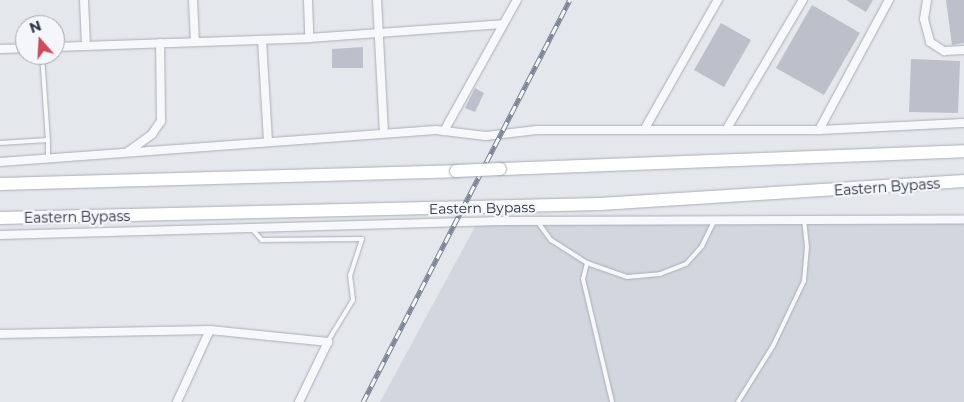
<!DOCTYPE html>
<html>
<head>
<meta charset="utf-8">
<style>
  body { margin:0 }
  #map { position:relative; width:964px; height:402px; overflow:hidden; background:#e4e7ec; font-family:Montserrat,sans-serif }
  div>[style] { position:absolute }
  .built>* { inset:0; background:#d2d6de }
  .building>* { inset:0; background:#bbc0ca }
  .roads { filter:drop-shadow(0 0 1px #a9aeb7) drop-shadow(0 0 1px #a9aeb7) }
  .service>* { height:4px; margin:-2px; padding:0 2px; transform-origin:2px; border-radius:2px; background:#f7f8fa }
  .minor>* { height:8px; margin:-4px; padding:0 4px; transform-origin:4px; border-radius:4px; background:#f7f8fa }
  .primary>* { height:12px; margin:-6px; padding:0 6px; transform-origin:6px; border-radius:6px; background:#fff }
  .rail>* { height:5px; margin-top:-2.5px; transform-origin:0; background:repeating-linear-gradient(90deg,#f4f6f9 0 9px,#7d8696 0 18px); box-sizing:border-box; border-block:1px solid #7d8696 }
  .bridges { filter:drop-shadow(0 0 1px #a3abb8) drop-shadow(0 0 1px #a3abb8) }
  .primary-bridge>* { height:12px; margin:-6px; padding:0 6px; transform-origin:6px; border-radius:6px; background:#fff }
  span { translate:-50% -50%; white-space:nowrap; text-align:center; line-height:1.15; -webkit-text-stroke:4.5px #f4f6f9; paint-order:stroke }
  .street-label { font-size:14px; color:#2b3445 }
  .north { position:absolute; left:15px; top:15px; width:50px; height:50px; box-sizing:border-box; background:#f4f6f9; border:1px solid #a4a8b1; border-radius:50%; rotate:341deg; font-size:14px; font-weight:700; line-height:20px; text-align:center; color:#2b3445 }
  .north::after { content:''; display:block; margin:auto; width:18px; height:22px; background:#d1495b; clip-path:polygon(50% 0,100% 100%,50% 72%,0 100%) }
</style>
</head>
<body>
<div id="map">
  <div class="built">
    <div style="clip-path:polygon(964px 220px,964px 402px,380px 402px,477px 223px)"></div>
  </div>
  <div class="building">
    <div style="clip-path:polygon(846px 0,873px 0,866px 12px)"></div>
    <div style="clip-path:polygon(946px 0,964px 0,964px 43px,952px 45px)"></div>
    <div style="clip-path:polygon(812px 5px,860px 33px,824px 95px,776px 68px)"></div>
    <div style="clip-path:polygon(721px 23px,751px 40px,724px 87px,694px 70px)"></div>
    <div style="clip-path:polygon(363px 47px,363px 68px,332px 68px,332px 49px)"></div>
    <div style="clip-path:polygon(911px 59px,960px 61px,958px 113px,909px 112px)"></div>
    <div style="clip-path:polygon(475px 88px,484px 93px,475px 112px,465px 108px)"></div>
  </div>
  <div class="roads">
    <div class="service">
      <div style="left:42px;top:55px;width:85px;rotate:86deg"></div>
      <div style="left:0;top:143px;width:48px;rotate:-3.6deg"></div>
      <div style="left:48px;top:140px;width:18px;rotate:90deg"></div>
      <div style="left:537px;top:221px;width:24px;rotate:54deg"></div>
      <div style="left:551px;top:240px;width:43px;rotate:32.6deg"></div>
      <div style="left:587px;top:263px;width:42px;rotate:19.3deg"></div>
      <div style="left:627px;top:277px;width:33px;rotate:-5deg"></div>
      <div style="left:660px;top:274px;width:28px;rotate:-21deg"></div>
      <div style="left:686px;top:264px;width:24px;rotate:-48deg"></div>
      <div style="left:702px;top:246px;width:28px;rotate:-64deg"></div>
      <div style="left:252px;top:229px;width:15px;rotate:48deg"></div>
      <div style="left:262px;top:240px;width:100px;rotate:-0.6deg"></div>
      <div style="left:362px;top:239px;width:38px;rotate:108deg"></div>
      <div style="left:350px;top:275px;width:25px;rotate:83deg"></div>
      <div style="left:353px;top:300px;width:48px;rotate:121.4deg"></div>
      <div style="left:587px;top:263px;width:16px;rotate:104deg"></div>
      <div style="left:583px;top:279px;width:126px;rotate:76.7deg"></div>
      <div style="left:738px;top:402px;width:66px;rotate:-58deg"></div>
      <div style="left:773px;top:346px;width:72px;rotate:-64.5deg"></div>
      <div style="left:804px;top:281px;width:34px;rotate:-85deg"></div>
      <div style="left:807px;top:247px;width:27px;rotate:-96deg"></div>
    </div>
    <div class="minor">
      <div style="left:84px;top:0;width:46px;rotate:87.5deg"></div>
      <div style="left:193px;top:0;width:42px;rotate:87.3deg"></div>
      <div style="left:308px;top:0;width:38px;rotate:88deg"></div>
      <div style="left:377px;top:0;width:133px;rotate:87deg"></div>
      <div style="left:927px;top:0;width:19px;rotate:99deg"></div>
      <div style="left:924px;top:19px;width:24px;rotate:75deg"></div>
      <div style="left:930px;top:42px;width:17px;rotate:33deg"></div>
      <div style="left:944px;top:51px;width:20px;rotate:-3deg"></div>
      <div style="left:262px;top:40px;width:101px;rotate:86.6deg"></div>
      <div style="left:55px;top:47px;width:254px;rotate:-2deg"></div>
      <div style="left:309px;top:38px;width:194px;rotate:-4.1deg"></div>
      <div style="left:0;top:49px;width:25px;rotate:-2deg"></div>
      <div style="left:644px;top:130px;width:150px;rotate:-60.4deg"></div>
      <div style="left:726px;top:130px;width:151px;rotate:-59.4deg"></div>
      <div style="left:819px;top:130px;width:148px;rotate:-61.7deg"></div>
      <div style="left:444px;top:131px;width:150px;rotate:-60.9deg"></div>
      <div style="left:129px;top:151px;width:29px;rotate:-36deg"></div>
      <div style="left:152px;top:134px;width:16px;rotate:-55deg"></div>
      <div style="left:161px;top:121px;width:78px;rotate:-90.7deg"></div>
      <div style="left:0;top:162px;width:437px;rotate:-4.2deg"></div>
      <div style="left:436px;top:130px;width:50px;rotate:6.8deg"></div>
      <div style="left:486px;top:136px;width:51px;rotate:-6.7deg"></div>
      <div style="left:537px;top:130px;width:282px"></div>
      <div style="left:819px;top:130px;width:145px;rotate:-2.8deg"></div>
      <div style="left:0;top:235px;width:501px;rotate:-1.6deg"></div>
      <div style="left:501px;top:221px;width:463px;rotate:-0.2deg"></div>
      <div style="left:0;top:334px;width:210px;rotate:-1.1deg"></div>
      <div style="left:210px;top:330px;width:119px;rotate:5.8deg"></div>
      <div style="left:328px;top:342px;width:67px;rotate:115.8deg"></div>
      <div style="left:177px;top:402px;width:79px;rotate:-65.4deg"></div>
    </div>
    <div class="primary">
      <div style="left:500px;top:169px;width:464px;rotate:-2.2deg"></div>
      <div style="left:0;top:184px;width:456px;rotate:-1.6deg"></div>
      <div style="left:0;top:218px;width:600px;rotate:-1.34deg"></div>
      <div style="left:600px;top:204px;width:365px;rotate:-3.6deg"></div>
    </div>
  </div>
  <div class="rail">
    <div style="left:363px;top:402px;width:452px;rotate:-62.8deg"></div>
  </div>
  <div class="bridges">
    <div class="primary-bridge">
      <div style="left:456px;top:171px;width:44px;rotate:-2.6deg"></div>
    </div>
  </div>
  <div class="street-label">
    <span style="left:887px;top:187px;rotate:-4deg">Eastern Bypass</span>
    <span style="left:482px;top:208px;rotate:-1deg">Eastern Bypass</span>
    <span style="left:77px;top:217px;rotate:-1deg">Eastern Bypass</span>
  </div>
  <div class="north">N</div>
</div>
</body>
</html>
